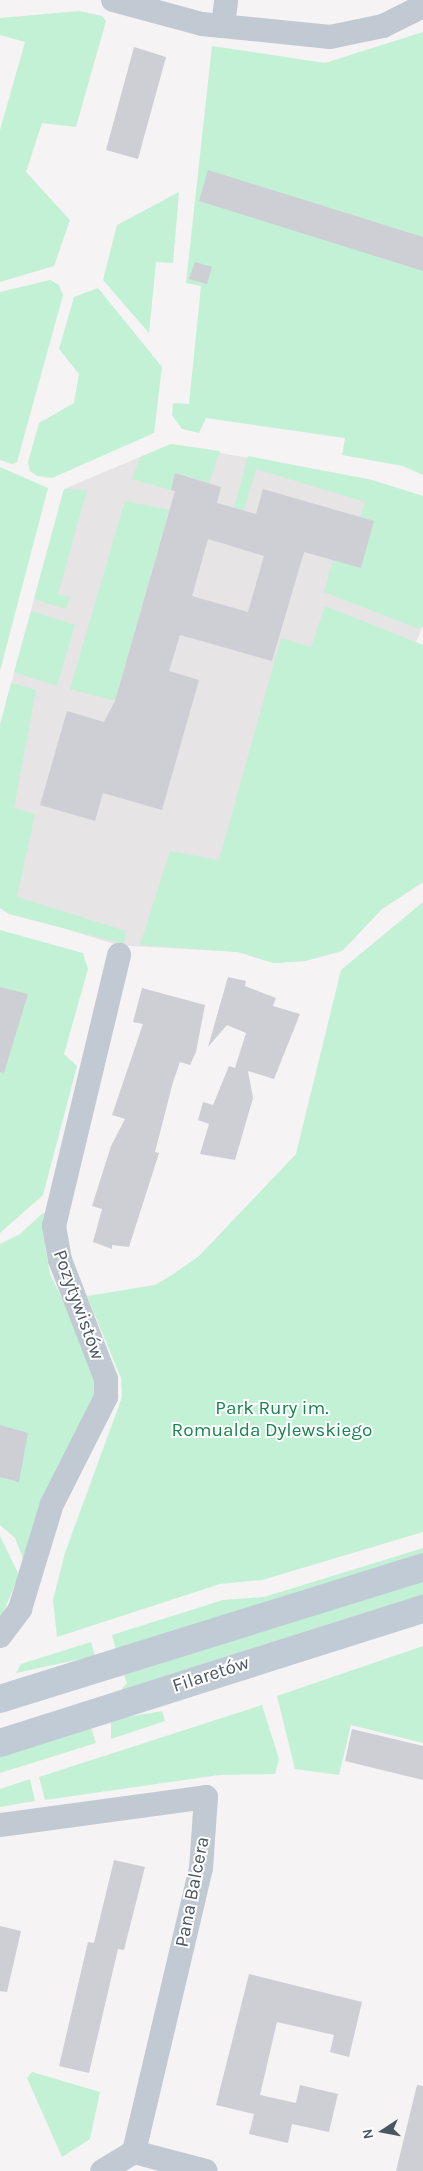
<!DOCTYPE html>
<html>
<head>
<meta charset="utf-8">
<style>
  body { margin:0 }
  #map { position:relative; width:423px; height:2171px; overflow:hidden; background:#f5f3f3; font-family:Karla,sans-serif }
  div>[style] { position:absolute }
  .education>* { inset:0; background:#e6e4e5 }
  .green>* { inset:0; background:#c3f1d5 }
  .building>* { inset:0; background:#cdcfd5 }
  .street>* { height:24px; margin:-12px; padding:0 12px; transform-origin:12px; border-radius:12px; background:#c1cad2 }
  .secondary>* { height:28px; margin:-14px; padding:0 14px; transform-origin:14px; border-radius:14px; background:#c1cbd6 }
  span { translate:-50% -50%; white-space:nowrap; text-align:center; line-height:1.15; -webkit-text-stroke:4px #fff; paint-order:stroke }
  .street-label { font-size:19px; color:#4a5661 }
  .park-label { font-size:19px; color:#17864f }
  .north { position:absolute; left:358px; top:2106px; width:50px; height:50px; -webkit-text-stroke:4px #fff; paint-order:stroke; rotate:259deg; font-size:14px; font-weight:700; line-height:20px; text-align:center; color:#4a5661 }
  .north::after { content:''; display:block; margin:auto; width:18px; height:22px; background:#4a5661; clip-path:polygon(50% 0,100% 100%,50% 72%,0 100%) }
</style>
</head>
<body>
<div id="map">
  <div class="education">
    <div style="clip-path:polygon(171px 444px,372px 480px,423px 496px,423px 626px,416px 642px,423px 645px,423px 882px,382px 909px,342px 951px,305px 961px,274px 963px,238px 952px,117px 945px,0 908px,0 725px,64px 489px)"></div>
  </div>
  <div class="green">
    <div style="clip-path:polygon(79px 11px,102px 16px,106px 21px,76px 127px,42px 123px,26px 172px,70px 220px,54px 266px,0 282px,0 130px,25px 42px,0 35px,0 18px)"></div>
    <div style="clip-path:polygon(423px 32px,423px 475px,403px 466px,342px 455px,345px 438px,206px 418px,199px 433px,182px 429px,172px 415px,173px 403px,189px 404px,201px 286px,186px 283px,212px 46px,325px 63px)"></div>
    <div style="clip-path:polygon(179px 192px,173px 263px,156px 262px,149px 333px,103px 280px,117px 225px)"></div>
    <div style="clip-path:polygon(50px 280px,59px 285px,63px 295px,17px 462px,12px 464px,0 460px,0 292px)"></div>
    <div style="clip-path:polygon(98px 288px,162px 367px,154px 433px,52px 478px,37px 476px,30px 471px,28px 462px,39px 423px,74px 403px,79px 374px,59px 349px,74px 297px)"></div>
    <div style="clip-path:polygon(171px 444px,220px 451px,209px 483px,176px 473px,171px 490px,132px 479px,140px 457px)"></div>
    <div style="clip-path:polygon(248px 456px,372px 480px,423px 496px,423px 626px,419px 629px,324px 592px,333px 560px,361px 568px,374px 521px,360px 517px,365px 502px,256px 469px,244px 511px,234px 508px)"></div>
    <div style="clip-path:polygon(0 467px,48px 488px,0 671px)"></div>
    <div style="clip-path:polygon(64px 489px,87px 490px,58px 594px,70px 597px,66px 609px,34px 599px)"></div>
    <div style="clip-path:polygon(125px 501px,169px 510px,115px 701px,70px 689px)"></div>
    <div style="clip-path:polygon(325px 606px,423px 645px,423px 882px,382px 909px,342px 951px,305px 961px,274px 963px,238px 952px,140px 945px,170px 851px,219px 860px,281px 638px,311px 647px)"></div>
    <div style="clip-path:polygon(31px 611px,75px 625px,57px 686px,14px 672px)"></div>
    <div style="clip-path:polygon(11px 683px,36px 690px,14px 808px,35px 814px,17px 897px,126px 931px,124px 944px,9px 914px,0 908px,0 725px)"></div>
    <div style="clip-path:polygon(423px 902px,423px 1532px,262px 1580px,220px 1584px,57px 1637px,53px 1600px,65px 1553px,122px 1397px,121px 1378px,87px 1296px,155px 1285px,172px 1275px,199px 1256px,296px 1154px,341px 970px)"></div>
    <div style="clip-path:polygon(0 930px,83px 953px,88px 969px,64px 1054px,77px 1066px,43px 1195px,0 1233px)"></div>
    <div style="clip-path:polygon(43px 1213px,47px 1214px,45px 1246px,50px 1274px,91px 1359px,98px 1392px,24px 1561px,15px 1538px,0 1525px,0 1244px,20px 1234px)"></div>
    <div style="clip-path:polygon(0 1536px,19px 1575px,0 1620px)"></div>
    <div style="clip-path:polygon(423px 1548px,423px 1554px,116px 1650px,112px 1635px,223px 1600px,264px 1597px)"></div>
    <div style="clip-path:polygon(423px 1580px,423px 1598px,119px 1692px,127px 1683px,123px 1672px)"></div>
    <div style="clip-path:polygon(91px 1642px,95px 1656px,16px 1673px,21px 1664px)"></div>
    <div style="clip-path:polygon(423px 1646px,423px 1743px,351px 1725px,339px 1775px,295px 1769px,277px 1696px)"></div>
    <div style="clip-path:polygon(262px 1705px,279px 1759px,275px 1774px,219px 1775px,45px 1800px,39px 1777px)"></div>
    <div style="clip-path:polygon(162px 1711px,165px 1721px,111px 1739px,111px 1720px)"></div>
    <div style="clip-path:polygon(91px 1727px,96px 1743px,0 1773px,0 1756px)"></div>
    <div style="clip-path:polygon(30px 1779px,35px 1801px,0 1807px,0 1789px)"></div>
    <div style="clip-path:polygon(32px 2072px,100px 2092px,90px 2139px,62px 2157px,27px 2078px)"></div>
  </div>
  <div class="building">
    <div style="clip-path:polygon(134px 47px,166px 57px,138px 159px,106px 150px)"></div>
    <div style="clip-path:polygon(208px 170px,423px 237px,423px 271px,199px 201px)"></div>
    <div style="clip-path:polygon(195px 262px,212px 267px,207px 284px,189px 279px)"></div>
    <div style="clip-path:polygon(evenodd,175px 473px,221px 487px,217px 503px,256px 514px,263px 489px,374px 521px,361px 568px,304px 552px,272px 661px,180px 635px,169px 671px,199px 680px,162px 810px,103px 793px,95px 821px,40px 805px,67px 711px,104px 722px,115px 701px,175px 491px,171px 490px,175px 473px,208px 539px,264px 556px,248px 612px,192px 596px,208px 539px)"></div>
    <div style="clip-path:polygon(228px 977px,246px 981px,245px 986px,276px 998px,273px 1006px,300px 1014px,274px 1079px,248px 1071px,253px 1098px,235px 1160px,200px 1154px,209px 1124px,198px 1120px,203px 1102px,213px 1105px,229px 1066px,235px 1068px,246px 1033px,227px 1025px,208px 1047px)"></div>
    <div style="clip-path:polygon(0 987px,28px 994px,4px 1073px,0 1072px)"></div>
    <div style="clip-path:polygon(142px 988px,205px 1005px,196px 1052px,190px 1065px,180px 1062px,173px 1082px,155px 1152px,159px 1153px,129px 1247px,112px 1245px,112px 1249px,93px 1242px,102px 1209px,92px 1206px,111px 1146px,125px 1119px,112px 1115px,143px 1024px,133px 1022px)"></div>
    <div style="clip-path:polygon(0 1425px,28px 1433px,19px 1482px,0 1477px)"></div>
    <div style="clip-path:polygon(352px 1729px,423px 1746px,423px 1780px,345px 1761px)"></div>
    <div style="clip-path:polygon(114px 1860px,145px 1867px,124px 1950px,118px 1949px,89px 2073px,59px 2066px,88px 1942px,94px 1943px)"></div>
    <div style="clip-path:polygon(0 1926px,21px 1931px,7px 1992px,0 1991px)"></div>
    <div style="clip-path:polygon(249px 1974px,362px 2002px,349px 2057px,330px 2052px,334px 2035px,277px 2022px,260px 2095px,296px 2103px,300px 2085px,338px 2094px,329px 2132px,292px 2124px,288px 2143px,249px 2134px,254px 2114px,216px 2105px)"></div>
    <div style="clip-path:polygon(417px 2085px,423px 2086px,423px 2171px,396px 2171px)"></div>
  </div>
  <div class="street">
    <div style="left:113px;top:0;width:92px;rotate:15.1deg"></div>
    <div style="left:202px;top:24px;width:129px;rotate:5.8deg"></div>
    <div style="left:330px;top:37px;width:54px;rotate:-11.7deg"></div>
    <div style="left:383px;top:26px;width:45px;rotate:-26.6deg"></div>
    <div style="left:223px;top:26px;width:26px;rotate:-83deg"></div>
    <div style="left:0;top:1636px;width:34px;rotate:-53deg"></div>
    <div style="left:20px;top:1609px;width:110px;rotate:-73.1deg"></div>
    <div style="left:52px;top:1504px;width:120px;rotate:-63.2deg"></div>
    <div style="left:106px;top:1397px;width:18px;rotate:-90deg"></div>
    <div style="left:106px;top:1379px;width:128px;rotate:-111.1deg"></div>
    <div style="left:60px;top:1260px;width:35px;rotate:-100deg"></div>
    <div style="left:54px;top:1226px;width:279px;rotate:-76.5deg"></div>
    <div style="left:0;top:1825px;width:208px;rotate:-7.7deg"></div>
    <div style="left:206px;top:1797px;width:71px;rotate:94deg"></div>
    <div style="left:201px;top:1868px;width:292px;rotate:103.3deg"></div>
    <div style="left:134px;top:2152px;width:37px;rotate:149deg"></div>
    <div style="left:134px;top:2152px;width:74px;rotate:14.8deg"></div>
  </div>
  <div class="secondary">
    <div style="left:0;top:1699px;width:443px;rotate:-17.3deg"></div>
    <div style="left:0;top:1743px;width:444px;rotate:-17.6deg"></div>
  </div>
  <div class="street-label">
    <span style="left:78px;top:1305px;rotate:70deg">Pozytywistów</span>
    <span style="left:211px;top:1675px;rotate:-18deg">Filaretów</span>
    <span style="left:193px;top:1892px;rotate:-79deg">Pana Balcera</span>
  </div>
  <div class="park-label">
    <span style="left:272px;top:1420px">Park Rury im.<br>Romualda Dylewskiego</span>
  </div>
  <div class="north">N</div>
</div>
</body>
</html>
